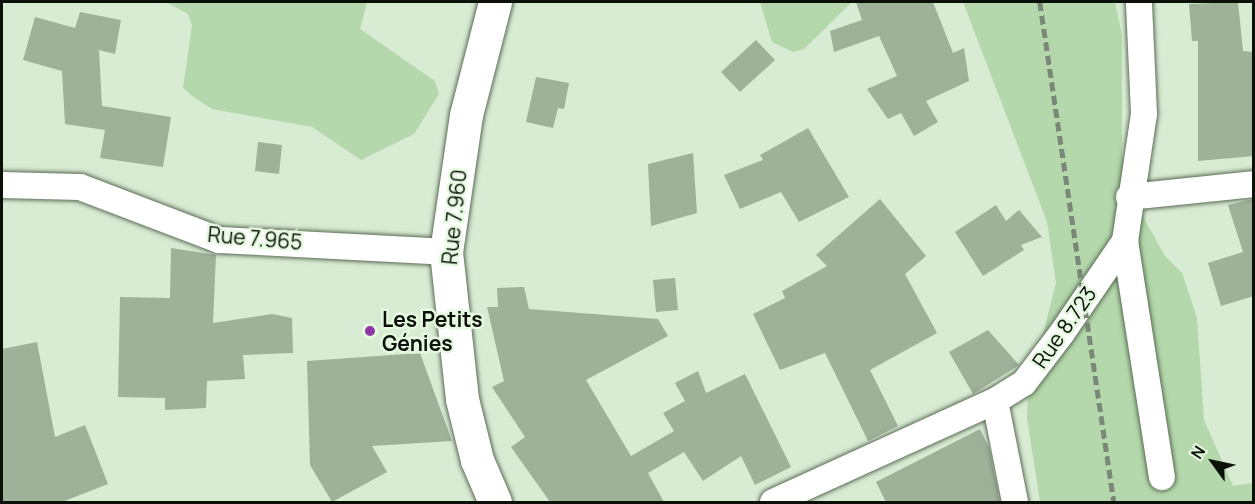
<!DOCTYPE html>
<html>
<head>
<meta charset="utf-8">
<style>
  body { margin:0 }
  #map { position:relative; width:1255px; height:504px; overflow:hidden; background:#d8ecd3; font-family:Manrope,sans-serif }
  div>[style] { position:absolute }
  .green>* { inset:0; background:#b4d8ab }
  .building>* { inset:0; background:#9eb199 }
  .roads { filter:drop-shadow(0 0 2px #5b6c56) drop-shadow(0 0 2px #5b6c56) }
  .street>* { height:26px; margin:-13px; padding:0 13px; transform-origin:13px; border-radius:13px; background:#fff }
  .secondary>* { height:33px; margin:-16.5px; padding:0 16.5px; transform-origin:16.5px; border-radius:16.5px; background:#fff }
  .rail>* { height:4.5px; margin-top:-2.25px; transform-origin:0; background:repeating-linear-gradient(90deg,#7a8877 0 9px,transparent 0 13.5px) }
  .dots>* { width:16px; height:16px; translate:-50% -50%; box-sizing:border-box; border:3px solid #e5f9e0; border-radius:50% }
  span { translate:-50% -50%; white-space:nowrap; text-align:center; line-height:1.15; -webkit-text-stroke:5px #e5f9e0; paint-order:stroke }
  .street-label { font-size:21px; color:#0b1109 }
  .poi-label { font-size:21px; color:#0b1109; font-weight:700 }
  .left { translate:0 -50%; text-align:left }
  .frame { position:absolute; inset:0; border:3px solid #0b1109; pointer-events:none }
  .north { position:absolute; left:1183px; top:432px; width:60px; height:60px; -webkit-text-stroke:4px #e5f9e0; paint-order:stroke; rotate:303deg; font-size:16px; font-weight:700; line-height:24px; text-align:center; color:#0b1109 }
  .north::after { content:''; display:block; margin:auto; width:21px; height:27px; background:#0b1109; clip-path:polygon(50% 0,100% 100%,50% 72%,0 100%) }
</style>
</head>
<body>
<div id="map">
  <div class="green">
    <div style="clip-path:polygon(166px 2px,367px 2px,360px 29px,435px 81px,439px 94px,414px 134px,361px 160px,312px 127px,212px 109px,192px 96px,183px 88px,192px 25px,188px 14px)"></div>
    <div style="clip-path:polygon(760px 2px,852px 2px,804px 49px,793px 52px,772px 42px)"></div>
    <div style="clip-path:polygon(963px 2px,1115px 2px,1122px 35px,1122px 157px,1133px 178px,1142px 215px,1165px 256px,1182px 273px,1197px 318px,1204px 420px,1233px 486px,1253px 483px,1253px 502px,1040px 502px,1027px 418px,1028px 392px,1056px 283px,1047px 222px)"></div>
  </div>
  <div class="building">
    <div style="clip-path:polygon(856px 2px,933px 2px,953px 53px,964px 48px,969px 81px,926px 101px,938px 122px,914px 136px,901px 113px,888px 119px,867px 89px,897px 76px,879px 36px,834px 52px,830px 31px,862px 20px)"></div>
    <div style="clip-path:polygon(1238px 2px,1243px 51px,1254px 52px,1254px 156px,1198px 161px,1198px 41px,1192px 41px,1189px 4px)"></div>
    <div style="clip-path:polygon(80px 12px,121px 20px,115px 54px,99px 50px,102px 106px,171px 117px,163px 167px,100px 158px,105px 130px,65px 124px,62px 71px,23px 60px,35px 17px,75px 28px)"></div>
    <div style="clip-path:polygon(756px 40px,775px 60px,740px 92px,721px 72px)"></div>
    <div style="clip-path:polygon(536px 77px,569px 83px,564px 109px,558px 108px,553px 128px,526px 122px)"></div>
    <div style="clip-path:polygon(808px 128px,849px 197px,799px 222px,781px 192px,740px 209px,724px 175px,763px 160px,760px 155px)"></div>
    <div style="clip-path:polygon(258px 142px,282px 145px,279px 174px,255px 171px)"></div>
    <div style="clip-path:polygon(693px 153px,697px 213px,651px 226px,648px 164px)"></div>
    <div style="clip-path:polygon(880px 199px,926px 256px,905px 274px,937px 333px,870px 370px,898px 426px,868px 441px,825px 353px,780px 370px,753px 314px,785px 298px,782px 291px,827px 266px,816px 255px)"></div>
    <div style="clip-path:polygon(1254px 199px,1254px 296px,1221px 306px,1208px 263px,1243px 252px,1228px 205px)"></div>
    <div style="clip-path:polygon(996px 205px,1006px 221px,1019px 210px,1042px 237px,1021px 245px,1024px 250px,983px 276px,955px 232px)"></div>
    <div style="clip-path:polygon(171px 248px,216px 255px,213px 323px,272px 314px,292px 318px,293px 353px,243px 355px,245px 379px,207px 381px,206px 408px,165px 410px,165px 398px,118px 397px,120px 297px,170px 298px)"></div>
    <div style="clip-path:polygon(675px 278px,678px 310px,656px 312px,653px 280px)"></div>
    <div style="clip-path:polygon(524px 287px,529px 309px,658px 319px,668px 336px,586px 380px,631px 456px,674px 431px,663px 413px,685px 401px,675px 383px,698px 371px,706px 393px,745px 374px,791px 467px,755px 485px,741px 456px,703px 481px,684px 452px,648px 473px,664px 502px,550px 502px,511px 447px,525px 437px,492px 387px,504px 381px,487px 307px,498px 307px,497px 288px)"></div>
    <div style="clip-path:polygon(988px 330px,1019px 365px,973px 394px,949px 352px)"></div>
    <div style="clip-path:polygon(37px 342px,55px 437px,85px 425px,108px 484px,62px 502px,2px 502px,2px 349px)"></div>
    <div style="clip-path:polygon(420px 353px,452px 441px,372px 446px,387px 472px,332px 502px,310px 465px,307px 361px)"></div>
    <div style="clip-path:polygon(980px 429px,989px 448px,1000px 502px,886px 502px,876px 482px)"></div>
  </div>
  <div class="roads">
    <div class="street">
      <div style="left:2px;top:185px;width:78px;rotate:1.5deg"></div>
      <div style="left:80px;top:187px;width:149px;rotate:20.9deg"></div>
      <div style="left:219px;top:240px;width:227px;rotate:3deg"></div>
      <div style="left:1129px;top:197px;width:126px;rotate:-5.9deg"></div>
      <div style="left:1125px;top:241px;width:239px;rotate:81.1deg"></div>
      <div style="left:995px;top:401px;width:103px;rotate:78.8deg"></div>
      <div style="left:773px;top:502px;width:244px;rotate:-24.5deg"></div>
      <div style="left:995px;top:401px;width:34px;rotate:-32deg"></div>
      <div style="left:1024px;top:383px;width:63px;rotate:-52.8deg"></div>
      <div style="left:1062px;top:333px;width:112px;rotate:-55.6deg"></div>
      <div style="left:1125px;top:241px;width:128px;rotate:-81.5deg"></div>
      <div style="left:1144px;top:114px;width:112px;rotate:-92.6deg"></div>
    </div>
    <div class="secondary">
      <div style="left:495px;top:502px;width:46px;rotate:-113.2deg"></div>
      <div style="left:477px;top:460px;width:63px;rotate:-103.8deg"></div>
      <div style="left:462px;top:399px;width:148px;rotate:-96.2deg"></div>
      <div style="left:446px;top:252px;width:138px;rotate:-81.7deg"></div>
      <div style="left:466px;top:115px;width:117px;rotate:-75.6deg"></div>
    </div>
  </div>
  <div class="rail">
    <div style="left:1040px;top:2px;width:505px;rotate:81.58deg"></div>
  </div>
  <div class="dots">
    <div style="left:370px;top:331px;background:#8f38a5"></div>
  </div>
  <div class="street-label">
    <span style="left:454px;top:217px;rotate:-84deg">Rue 7.960</span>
    <span style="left:255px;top:238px;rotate:5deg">Rue 7.965</span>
    <span style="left:1064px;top:327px;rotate:-55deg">Rue 8.723</span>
  </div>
  <div class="poi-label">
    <span class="left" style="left:382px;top:331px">Les Petits<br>Génies</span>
  </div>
  <div class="frame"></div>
  <div class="north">N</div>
</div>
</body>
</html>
